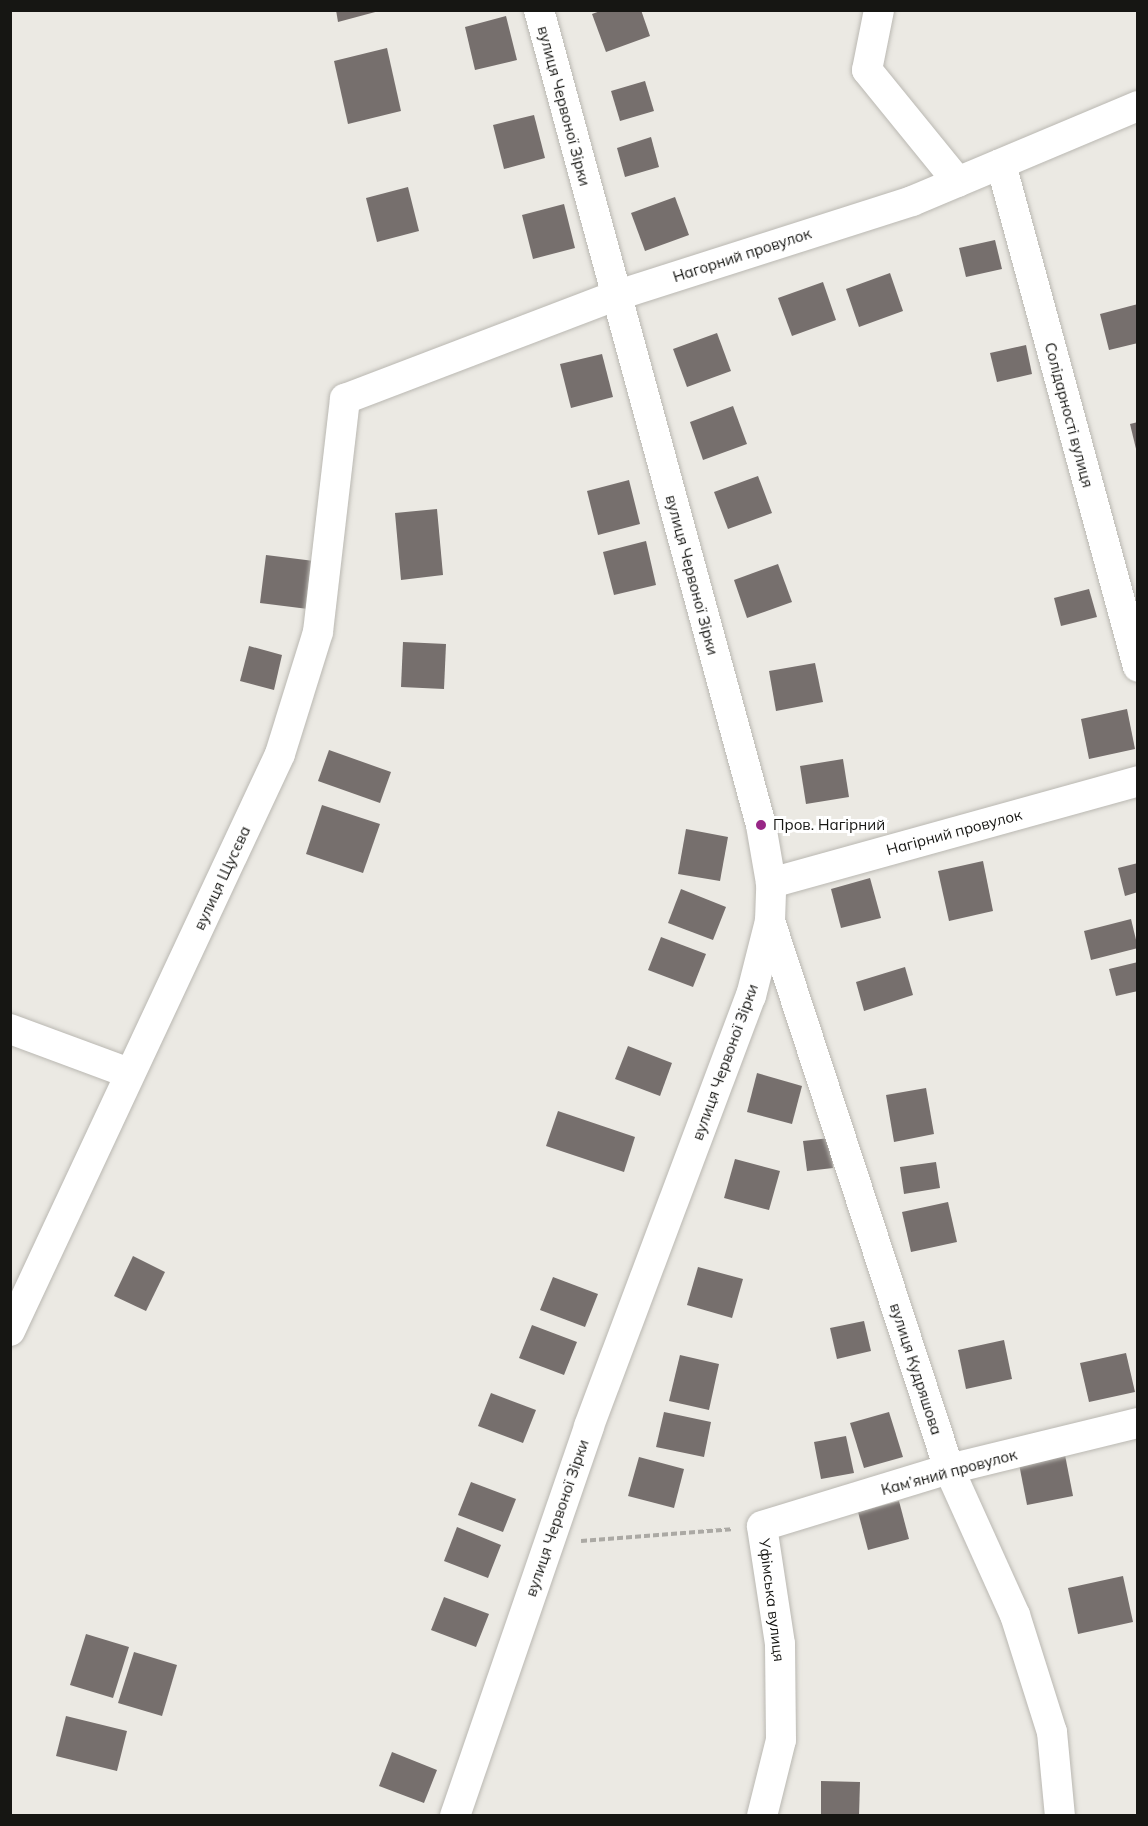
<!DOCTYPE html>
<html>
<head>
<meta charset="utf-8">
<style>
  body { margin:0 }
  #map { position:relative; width:1148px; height:1826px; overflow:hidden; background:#ebe9e3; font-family:Mulish,sans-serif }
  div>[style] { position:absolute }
  .building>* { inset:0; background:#766f6d }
  .path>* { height:4px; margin-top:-2px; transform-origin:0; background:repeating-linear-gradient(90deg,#aba9a4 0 6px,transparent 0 9px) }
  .roads { filter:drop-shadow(0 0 2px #bab8b2) drop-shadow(0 0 2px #bab8b2) }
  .minor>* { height:30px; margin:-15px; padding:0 15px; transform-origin:15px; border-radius:15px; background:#fff }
  .dots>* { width:16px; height:16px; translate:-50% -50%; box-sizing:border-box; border:3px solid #fff; border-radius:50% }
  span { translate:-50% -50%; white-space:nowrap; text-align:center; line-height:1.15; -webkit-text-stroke:6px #fff; paint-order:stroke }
  .street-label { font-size:15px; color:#161613 }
  .poi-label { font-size:15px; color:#161613 }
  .left { translate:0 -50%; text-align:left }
  .frame { position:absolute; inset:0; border:12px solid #161613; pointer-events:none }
</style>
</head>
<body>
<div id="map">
  <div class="building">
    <div style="clip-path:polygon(336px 10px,379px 10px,379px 11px,338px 22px)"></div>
    <div style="clip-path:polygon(603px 10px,641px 10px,650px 36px,606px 52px,592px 14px)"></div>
    <div style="clip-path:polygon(506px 16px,517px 60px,475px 70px,465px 27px)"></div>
    <div style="clip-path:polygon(387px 48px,401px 111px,348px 124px,334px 61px)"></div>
    <div style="clip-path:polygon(645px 81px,654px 111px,620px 121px,611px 91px)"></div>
    <div style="clip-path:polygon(534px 115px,545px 158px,504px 169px,493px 125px)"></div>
    <div style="clip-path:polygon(651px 137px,659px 167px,625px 177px,617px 148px)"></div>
    <div style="clip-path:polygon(408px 187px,419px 231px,377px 242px,366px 198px)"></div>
    <div style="clip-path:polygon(675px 197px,689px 235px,645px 251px,631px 213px)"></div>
    <div style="clip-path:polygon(564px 204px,575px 248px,533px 259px,522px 215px)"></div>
    <div style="clip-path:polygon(995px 240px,1002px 269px,966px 277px,959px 248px)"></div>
    <div style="clip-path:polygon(890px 273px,903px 311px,859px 327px,846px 289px)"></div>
    <div style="clip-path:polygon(823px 282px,836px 320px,792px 336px,778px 298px)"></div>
    <div style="clip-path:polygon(1138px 304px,1138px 343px,1109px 350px,1100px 314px)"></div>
    <div style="clip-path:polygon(717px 333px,731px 371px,687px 387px,673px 349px)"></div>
    <div style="clip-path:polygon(1026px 345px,1032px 374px,997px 382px,990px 353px)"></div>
    <div style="clip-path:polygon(602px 354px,613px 397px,571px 408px,560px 364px)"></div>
    <div style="clip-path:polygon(733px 406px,747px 444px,703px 460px,690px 422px)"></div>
    <div style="clip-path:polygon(1138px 422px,1138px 453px,1137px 453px,1130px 424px)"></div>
    <div style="clip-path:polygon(758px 476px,772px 513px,728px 529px,714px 492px)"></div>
    <div style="clip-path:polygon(629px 480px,640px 524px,598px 535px,587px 491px)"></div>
    <div style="clip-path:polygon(437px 509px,443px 575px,401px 580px,395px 513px)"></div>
    <div style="clip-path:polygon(646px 541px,656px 585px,614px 595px,603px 552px)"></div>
    <div style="clip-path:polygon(266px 555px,314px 561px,308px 609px,260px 603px)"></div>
    <div style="clip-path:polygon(778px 564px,792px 602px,747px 618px,734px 580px)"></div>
    <div style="clip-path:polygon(1089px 589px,1097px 617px,1061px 626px,1054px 598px)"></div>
    <div style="clip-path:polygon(403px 642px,446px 644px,444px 689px,401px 687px)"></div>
    <div style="clip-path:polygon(249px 646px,282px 655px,274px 690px,240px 681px)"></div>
    <div style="clip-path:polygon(815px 663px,823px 702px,776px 711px,769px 671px)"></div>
    <div style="clip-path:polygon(1127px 709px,1135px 749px,1089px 759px,1081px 719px)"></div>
    <div style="clip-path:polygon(329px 750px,391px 772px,380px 803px,318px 781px)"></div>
    <div style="clip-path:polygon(843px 759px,849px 797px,806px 804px,800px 766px)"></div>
    <div style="clip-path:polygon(322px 805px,380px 824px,363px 873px,306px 854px)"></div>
    <div style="clip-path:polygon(686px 829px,728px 837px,720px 881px,678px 874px)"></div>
    <div style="clip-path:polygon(983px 861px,993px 911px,949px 921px,938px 871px)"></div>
    <div style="clip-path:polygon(1138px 863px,1138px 892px,1125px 896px,1118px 868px)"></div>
    <div style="clip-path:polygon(870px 878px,881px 918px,841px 928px,831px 889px)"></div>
    <div style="clip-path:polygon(681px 889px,726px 907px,713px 940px,668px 923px)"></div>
    <div style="clip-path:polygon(1131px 919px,1138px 948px,1091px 960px,1084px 931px)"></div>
    <div style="clip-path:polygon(661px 937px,706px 954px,693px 987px,648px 970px)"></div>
    <div style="clip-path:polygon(1138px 962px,1138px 991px,1116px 996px,1109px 969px)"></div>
    <div style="clip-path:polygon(905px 967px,913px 995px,864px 1011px,856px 982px)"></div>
    <div style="clip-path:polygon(628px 1046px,672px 1063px,660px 1096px,615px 1079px)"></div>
    <div style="clip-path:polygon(757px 1073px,802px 1086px,792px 1124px,747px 1112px)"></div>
    <div style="clip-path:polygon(926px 1088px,934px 1134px,894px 1142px,886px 1095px)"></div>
    <div style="clip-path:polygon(558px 1111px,635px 1137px,624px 1172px,546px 1146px)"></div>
    <div style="clip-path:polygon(830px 1138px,833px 1168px,807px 1171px,803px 1141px)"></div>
    <div style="clip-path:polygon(735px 1159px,780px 1171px,769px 1210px,724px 1198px)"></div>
    <div style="clip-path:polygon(936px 1162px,940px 1188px,904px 1194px,900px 1167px)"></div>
    <div style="clip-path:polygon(948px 1202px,957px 1242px,911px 1252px,902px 1212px)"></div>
    <div style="clip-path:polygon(133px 1256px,165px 1272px,146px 1311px,114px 1296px)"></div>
    <div style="clip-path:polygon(698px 1267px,743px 1279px,732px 1318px,687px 1305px)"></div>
    <div style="clip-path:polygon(553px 1277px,598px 1294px,585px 1327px,540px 1310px)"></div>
    <div style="clip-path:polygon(864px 1321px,871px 1351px,837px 1359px,830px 1328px)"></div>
    <div style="clip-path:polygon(532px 1325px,577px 1342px,564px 1375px,519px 1358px)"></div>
    <div style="clip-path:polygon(1004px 1340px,1012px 1379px,966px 1389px,958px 1350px)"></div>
    <div style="clip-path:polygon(1126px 1353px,1135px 1392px,1089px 1402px,1080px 1363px)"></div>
    <div style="clip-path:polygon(680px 1355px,719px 1364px,709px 1410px,669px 1401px)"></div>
    <div style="clip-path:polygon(491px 1393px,536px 1410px,523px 1443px,478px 1426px)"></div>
    <div style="clip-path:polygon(664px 1412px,711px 1422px,704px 1457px,656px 1447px)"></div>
    <div style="clip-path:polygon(889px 1412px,903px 1457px,864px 1468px,850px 1423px)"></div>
    <div style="clip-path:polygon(846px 1436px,854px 1473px,821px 1479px,814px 1442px)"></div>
    <div style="clip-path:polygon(1065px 1455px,1073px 1496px,1027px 1505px,1019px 1464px)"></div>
    <div style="clip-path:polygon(639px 1457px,684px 1469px,674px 1508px,628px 1496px)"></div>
    <div style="clip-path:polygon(471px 1482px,516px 1499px,503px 1532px,458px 1515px)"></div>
    <div style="clip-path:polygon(899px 1501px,909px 1539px,868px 1550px,858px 1512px)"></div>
    <div style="clip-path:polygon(457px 1527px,501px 1545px,488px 1578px,444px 1561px)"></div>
    <div style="clip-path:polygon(1123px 1576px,1133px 1622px,1078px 1634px,1068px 1588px)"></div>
    <div style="clip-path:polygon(444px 1597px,489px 1614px,476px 1647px,431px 1630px)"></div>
    <div style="clip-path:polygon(86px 1634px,129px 1647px,113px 1698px,70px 1685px)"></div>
    <div style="clip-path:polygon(134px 1652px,177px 1665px,162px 1716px,118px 1703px)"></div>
    <div style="clip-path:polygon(66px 1716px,127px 1731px,117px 1771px,56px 1756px)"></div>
    <div style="clip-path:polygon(392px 1752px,437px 1770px,424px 1803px,379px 1786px)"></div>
    <div style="clip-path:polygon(821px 1781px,860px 1782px,859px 1816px,821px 1816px)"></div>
  </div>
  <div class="path">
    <div style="left:581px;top:1541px;width:151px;rotate:-4.5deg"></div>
  </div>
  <div class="roads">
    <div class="minor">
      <div style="left:879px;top:10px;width:61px;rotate:101.3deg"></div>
      <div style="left:867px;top:70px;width:144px;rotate:50.9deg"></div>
      <div style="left:1001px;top:164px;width:521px;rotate:74.76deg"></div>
      <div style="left:771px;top:883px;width:381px;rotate:-15.5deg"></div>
      <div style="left:770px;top:921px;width:576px;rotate:71.91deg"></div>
      <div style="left:949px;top:1469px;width:160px;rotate:65.7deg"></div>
      <div style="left:1015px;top:1615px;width:123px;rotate:72.5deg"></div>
      <div style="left:1052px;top:1732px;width:84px;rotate:84.6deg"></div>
      <div style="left:10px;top:1029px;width:127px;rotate:20.3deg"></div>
      <div style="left:10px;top:1331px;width:637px;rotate:-64.92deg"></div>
      <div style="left:280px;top:754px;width:128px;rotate:-72.7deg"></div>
      <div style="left:318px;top:632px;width:235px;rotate:-83.4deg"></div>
      <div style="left:345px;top:399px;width:289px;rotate:-20.9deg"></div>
      <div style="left:615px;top:296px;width:312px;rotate:-17.7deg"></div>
      <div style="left:912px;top:201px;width:245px;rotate:-22.8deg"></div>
      <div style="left:455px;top:1816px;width:412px;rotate:-71deg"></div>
      <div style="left:589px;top:1426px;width:460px;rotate:-69.4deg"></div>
      <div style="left:751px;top:996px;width:77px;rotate:-75.8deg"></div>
      <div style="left:770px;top:921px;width:38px;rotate:-88deg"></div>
      <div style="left:771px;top:883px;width:59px;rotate:-99.8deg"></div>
      <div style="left:761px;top:825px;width:845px;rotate:-105.24deg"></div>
      <div style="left:762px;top:1816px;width:78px;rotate:-76deg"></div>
      <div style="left:781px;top:1740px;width:96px;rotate:-90.6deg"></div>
      <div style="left:780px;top:1644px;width:119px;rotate:-98.7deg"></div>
      <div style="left:762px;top:1526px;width:195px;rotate:-17deg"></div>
      <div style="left:949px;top:1469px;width:195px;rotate:-13.7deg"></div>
    </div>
  </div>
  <div class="dots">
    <div style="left:761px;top:825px;background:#982786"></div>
  </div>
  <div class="street-label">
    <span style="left:564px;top:106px;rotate:75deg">вулиця Червоної Зірки</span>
    <span style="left:742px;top:255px;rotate:-18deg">Нагорний провулок</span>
    <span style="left:1069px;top:415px;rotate:75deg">Солідарності вулиця</span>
    <span style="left:692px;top:575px;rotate:75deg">вулиця Червоної Зірки</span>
    <span style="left:954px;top:832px;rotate:-15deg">Нагірний провулок</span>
    <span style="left:222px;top:878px;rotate:-65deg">вулиця Щусєва</span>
    <span style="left:725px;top:1062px;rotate:-70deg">вулиця Червоної Зірки</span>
    <span style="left:916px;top:1369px;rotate:72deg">вулиця Кудряшова</span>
    <span style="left:949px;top:1472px;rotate:-15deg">Кам’яний провулок</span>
    <span style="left:557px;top:1518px;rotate:-71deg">вулиця Червоної Зірки</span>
    <span style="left:772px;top:1600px;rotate:83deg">Уфімська вулиця</span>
  </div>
  <div class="poi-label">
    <span class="left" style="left:773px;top:825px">Пров. Нагірний</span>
  </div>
  <div class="frame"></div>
</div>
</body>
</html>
